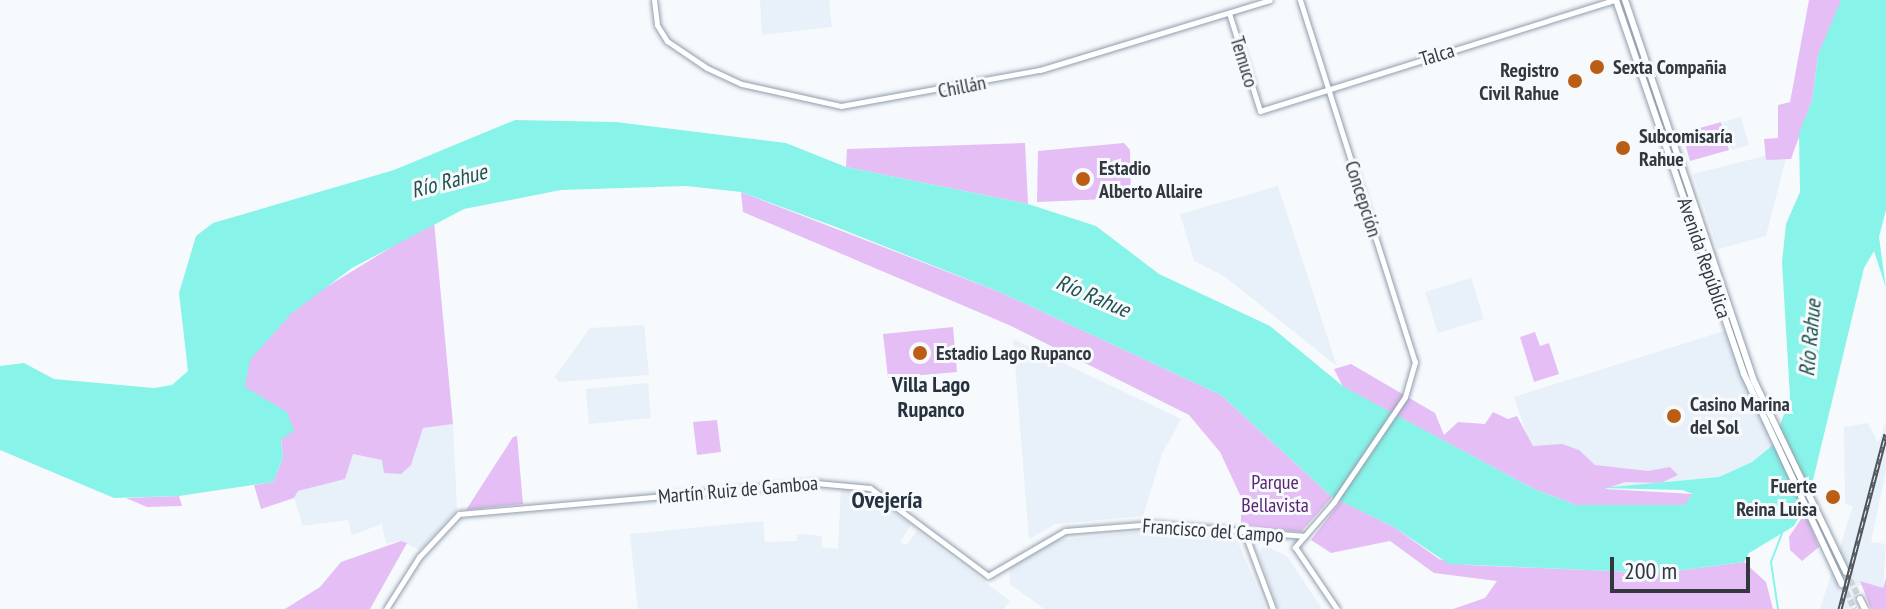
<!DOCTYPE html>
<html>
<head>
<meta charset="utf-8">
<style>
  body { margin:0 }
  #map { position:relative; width:1886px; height:609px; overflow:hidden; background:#f7fafd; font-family:"PT Sans Narrow",sans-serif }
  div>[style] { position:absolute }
  .built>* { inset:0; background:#e8f0f9 }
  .green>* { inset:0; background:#e4bef5 }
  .water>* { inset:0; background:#88f3e9 }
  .stream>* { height:2px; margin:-1px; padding:0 1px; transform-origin:1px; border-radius:1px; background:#88f3e9 }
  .primary-tunnel>* { height:6px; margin-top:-3px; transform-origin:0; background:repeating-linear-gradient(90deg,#d0d3d7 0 6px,transparent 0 9px) }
  .roads { filter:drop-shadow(0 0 2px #909ead) drop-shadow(0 0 2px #909ead) }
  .tertiary>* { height:5px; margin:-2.5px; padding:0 2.5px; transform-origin:2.5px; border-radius:2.5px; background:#fff }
  .secondary>* { height:5px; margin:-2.5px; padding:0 2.5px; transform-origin:2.5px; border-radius:2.5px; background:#fff }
  .primary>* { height:6px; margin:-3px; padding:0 3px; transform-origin:3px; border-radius:3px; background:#fff }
  .rail>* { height:5px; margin-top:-2.5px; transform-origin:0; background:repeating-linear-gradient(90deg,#f7fafd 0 6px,#4f545a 0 12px); box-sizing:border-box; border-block:2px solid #4f545a }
  .dots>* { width:22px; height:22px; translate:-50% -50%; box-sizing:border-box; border:4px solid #f7fafd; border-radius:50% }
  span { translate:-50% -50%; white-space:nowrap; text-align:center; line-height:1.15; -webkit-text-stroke:6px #f7fafd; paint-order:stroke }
  .street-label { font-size:20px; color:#32383e }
  .poi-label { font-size:20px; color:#32383e; font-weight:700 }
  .left { translate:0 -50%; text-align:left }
  .right { translate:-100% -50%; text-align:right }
  .park-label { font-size:20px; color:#5b2570 }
  .water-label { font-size:22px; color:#22524e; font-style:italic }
  .neighbourhood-label { font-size:22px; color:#26323e; font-weight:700 }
  .quarter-label { font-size:24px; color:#26323e; font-weight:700 }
  .scale { position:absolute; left:1610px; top:557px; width:140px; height:36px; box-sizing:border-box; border:4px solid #32383e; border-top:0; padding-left:10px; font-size:24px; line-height:28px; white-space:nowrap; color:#32383e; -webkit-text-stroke:6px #f7fafd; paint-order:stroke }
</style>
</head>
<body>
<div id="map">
  <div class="built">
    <div style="clip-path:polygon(760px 0,829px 0,832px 27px,762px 35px)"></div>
    <div style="clip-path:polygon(1741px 117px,1749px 145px,1731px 150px,1723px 122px)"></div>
    <div style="clip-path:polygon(1788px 150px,1766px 236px,1718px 249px,1693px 174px)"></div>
    <div style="clip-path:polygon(1278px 186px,1337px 366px,1224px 276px,1194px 261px,1180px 214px)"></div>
    <div style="clip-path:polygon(1471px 278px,1484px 319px,1438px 333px,1425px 292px)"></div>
    <div style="clip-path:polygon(644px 325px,649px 375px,559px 382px,555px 377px,590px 328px)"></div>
    <div style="clip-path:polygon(1724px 331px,1773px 445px,1752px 462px,1719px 477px,1601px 488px,1531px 447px,1514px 397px)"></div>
    <div style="clip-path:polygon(1013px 339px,1181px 419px,1162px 454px,1143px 516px,1056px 524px,1029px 539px)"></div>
    <div style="clip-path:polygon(648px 383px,651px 418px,589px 424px,586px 389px)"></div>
    <div style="clip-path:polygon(1886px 421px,1886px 470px,1871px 542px,1886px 544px,1883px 589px,1859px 585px,1853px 609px,1820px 609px,1853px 506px,1845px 504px,1844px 427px,1868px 423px,1878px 443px)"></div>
    <div style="clip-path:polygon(453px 424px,457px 510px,420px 550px,401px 541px,386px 544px,382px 524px,352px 535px,348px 520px,303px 526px,294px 498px,297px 491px,345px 479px,353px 454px,382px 460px,423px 428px)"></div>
    <div style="clip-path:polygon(841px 488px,868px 493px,911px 525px,900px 542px,906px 545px,917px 531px,1010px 601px,1004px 609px,638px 609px,630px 534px,763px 521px,765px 542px,797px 541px,797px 535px,806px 534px,822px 536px,822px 547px,838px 549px)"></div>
    <div style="clip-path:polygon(1145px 531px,1237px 540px,1266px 609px,1044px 609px,1010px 584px,1009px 568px,1051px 541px)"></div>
    <div style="clip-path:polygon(1264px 545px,1287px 556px,1322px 609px,1278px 609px,1259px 554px)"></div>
  </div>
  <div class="green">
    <div style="clip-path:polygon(1809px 0,1841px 0,1841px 6px,1818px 55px,1812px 101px,1791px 159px,1766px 160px,1764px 139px,1778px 138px,1778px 105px,1790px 102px)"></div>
    <div style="clip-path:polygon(1721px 122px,1729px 150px,1690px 161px,1682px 133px)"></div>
    <div style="clip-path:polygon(1025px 143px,1028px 204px,846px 167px,847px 149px)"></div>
    <div style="clip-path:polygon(1124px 143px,1130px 150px,1131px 198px,1037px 202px,1038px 151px)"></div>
    <div style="clip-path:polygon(741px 192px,1002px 293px,1221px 395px,1332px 497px,1301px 532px,1241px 525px,1241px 497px,1220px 452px,1189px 415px,1009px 325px,743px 212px)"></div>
    <div style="clip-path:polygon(434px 221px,453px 424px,423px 428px,411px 465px,401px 474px,384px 473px,382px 460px,353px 454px,345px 479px,298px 491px,294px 498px,261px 509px,254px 485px,273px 482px,283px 458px,281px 438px,239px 390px,245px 358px,289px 310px)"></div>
    <div style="clip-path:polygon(953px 327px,957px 372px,888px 378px,883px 334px)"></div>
    <div style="clip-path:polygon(1535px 332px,1540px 346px,1549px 343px,1559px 374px,1534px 382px,1520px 337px)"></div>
    <div style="clip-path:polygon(1351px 364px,1435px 413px,1444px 435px,1458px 422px,1485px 424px,1493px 412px,1508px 419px,1517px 416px,1533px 446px,1562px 444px,1579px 450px,1595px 465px,1648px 471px,1670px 467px,1678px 475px,1661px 483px,1625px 482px,1605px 489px,1693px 494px,1685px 505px,1658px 508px,1576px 505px,1534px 489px,1343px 387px,1334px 369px)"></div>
    <div style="clip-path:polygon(717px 420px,721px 452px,697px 455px,693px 422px)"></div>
    <div style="clip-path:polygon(517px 436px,523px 504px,466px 510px,513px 437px)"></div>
    <div style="clip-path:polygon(179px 496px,182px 506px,147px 507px,126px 498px)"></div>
    <div style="clip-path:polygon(1341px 501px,1394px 527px,1439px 559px,1467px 565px,1660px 573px,1744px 562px,1766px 582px,1773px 609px,1453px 609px,1485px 598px,1497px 581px,1434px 573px,1390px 541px,1331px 553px,1311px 540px)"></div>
    <div style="clip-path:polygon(1805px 513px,1819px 547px,1802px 561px,1790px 550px,1789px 537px)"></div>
    <div style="clip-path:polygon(401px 541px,407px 543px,370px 609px,285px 609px,320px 587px,341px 562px)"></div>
    <div style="clip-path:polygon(1886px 578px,1886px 609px,1871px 609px,1860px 581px,1883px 588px)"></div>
  </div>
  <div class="water">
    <div style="clip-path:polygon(1841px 0,1886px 0,1886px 210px,1879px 237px,1886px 288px,1874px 251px,1864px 268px,1808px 501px,1794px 526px,1749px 553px,1744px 562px,1660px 573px,1449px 564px,1394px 527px,1332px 497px,1221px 395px,1002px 293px,836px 227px,741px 192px,686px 186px,561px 190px,464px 209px,352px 268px,292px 313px,250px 360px,245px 387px,287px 412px,294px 431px,281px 439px,283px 458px,273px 482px,179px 496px,114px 498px,0 450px,0 366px,24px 363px,54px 379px,154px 388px,172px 385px,188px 371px,179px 293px,196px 236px,213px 223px,394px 170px,515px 120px,616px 122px,786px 143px,846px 167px,1028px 204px,1096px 226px,1159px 274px,1270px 326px,1344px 387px,1534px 489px,1576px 505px,1684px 505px,1693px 494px,1682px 490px,1601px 488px,1719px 477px,1752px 462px,1773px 445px,1790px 397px,1782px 262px,1786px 224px,1800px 192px,1799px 133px,1812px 101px,1818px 55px)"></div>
  </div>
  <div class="stream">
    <div style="left:1778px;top:609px;width:48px;rotate:-98.5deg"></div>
    <div style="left:1771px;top:562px;width:36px;rotate:-69deg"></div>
  </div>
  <div class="primary-tunnel">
    <div style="left:1846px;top:572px;width:30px;rotate:63deg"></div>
    <div style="left:1842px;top:584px;width:28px;rotate:64deg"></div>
  </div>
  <div class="roads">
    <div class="tertiary">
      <div style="left:654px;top:0;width:25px;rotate:83deg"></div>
      <div style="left:657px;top:25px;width:19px;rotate:58deg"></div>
      <div style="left:667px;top:41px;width:48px;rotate:34deg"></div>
      <div style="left:707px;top:68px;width:38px;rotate:25deg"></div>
      <div style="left:742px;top:84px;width:101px;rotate:12.5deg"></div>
      <div style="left:841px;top:106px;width:202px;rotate:-10.3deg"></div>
      <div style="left:1040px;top:70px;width:240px;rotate:-16.9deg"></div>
      <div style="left:1229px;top:13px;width:103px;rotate:72.4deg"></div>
      <div style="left:1260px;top:111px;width:372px;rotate:-17.4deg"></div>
      <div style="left:1245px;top:534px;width:80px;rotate:69.5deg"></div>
      <div style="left:386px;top:609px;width:62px;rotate:-57.6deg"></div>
      <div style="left:419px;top:557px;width:59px;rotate:-47.1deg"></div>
      <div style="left:459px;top:514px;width:358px;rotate:-5deg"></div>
      <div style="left:816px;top:483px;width:54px;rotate:5.3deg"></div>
      <div style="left:870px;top:488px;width:147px;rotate:36.7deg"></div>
      <div style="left:988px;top:576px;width:89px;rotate:-30.3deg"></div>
      <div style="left:1065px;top:531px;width:88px;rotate:-4.5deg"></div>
      <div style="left:1153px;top:524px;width:151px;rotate:4.5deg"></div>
    </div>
    <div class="secondary">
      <div style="left:1300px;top:0;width:380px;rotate:72.4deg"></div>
      <div style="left:1415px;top:362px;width:36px;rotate:106deg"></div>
      <div style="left:1405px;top:397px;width:127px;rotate:124.1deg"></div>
      <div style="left:1334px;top:502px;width:60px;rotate:130.9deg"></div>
      <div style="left:1295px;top:547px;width:75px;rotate:55.9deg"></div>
    </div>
    <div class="primary">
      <div style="left:1616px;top:0;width:395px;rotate:71.1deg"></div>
      <div style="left:1744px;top:374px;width:232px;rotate:65deg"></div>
      <div style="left:1625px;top:0;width:404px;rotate:71.3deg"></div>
      <div style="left:1755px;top:383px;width:210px;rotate:64.3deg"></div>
      <div style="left:1860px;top:599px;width:11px;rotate:63deg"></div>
    </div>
  </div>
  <div class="rail">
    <div style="left:1840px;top:609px;width:181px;rotate:-75.3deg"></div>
  </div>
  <div class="dots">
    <div style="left:1597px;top:67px;background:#bc5d16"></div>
    <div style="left:1575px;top:81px;background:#bc5d16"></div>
    <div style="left:1623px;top:148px;background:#bc5d16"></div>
    <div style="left:1083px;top:179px;background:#bc5d16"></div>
    <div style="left:920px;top:353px;background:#bc5d16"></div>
    <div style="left:1674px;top:416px;background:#bc5d16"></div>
    <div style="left:1833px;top:497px;background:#bc5d16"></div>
  </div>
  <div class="street-label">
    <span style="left:1437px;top:55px;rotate:-17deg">Talca</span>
    <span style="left:1244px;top:62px;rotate:73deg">Temuco</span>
    <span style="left:962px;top:87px;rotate:-11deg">Chillán</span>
    <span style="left:1363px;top:199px;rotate:72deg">Concepción</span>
    <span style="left:1704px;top:258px;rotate:71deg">Avenida República</span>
    <span style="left:738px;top:490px;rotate:-5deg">Martín Ruiz de Gamboa</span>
    <span style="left:1213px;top:531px;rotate:4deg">Francisco del Campo</span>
  </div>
  <div class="poi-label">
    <span class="left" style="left:1613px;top:67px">Sexta Compañia</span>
    <span class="right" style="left:1559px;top:82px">Registro<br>Civil Rahue</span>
    <span class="left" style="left:1639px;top:148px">Subcomisaría<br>Rahue</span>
    <span class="left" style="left:1099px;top:180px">Estadio<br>Alberto Allaire</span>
    <span class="left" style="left:936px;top:353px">Estadio Lago Rupanco</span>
    <span class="left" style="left:1690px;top:416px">Casino Marina<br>del Sol</span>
    <span class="right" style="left:1817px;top:498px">Fuerte<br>Reina Luisa</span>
  </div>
  <div class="park-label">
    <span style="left:1275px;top:494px">Parque<br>Bellavista</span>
  </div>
  <div class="water-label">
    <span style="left:449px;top:181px;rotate:-15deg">Río Rahue</span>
    <span style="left:1093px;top:296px;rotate:23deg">Río Rahue</span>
    <span style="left:1810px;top:338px;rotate:-85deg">Río Rahue</span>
  </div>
  <div class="neighbourhood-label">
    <span style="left:931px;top:397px">Villa Lago<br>Rupanco</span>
  </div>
  <div class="quarter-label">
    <span style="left:887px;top:500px">Ovejería</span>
  </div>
  <div class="scale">200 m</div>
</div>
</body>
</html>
